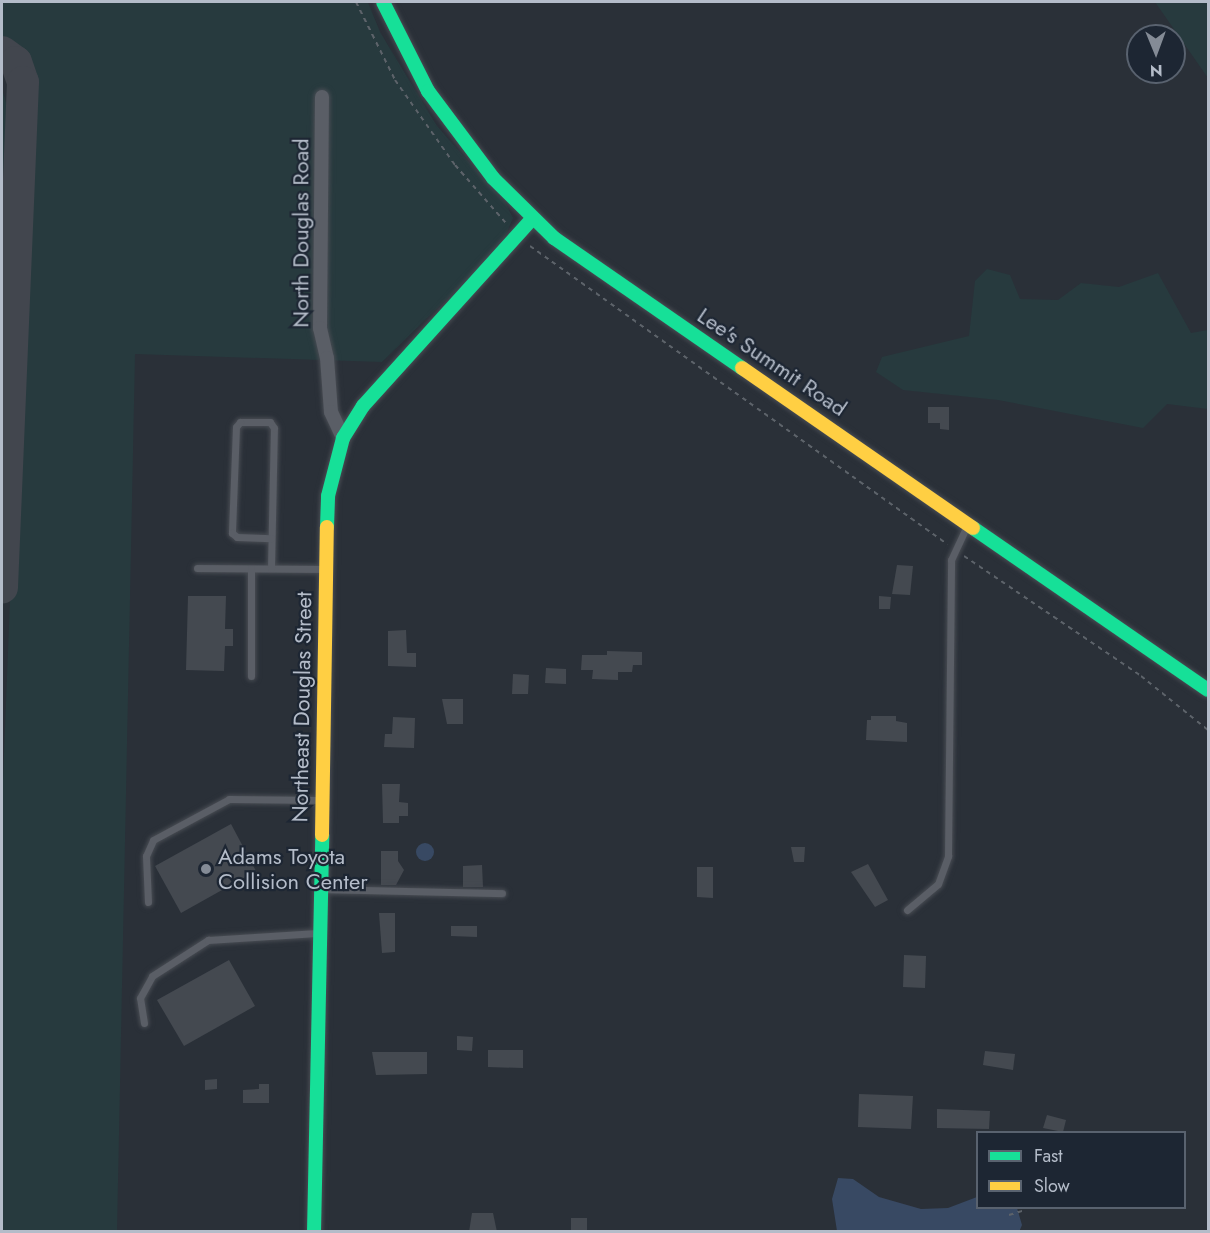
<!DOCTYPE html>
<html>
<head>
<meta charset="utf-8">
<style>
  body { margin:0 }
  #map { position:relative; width:1210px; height:1233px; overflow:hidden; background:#2a3038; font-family:Jost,sans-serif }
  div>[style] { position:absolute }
  .green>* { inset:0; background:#273a3e }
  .water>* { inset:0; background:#384963 }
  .round { border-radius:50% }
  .taxiway>* { height:32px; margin:-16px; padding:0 16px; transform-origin:16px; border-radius:16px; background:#42464e }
  .building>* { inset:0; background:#444950 }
  .path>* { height:2px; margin-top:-1px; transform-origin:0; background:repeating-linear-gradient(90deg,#5d636a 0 4.5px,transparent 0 9px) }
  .roads { filter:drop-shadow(0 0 2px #484c53) drop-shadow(0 0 2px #484c53) }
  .lane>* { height:7px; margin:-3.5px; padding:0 3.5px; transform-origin:3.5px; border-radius:3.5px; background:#5a5e66 }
  .street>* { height:14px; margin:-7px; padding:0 7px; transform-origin:7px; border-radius:7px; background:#5a5e66 }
  .fast>* { height:14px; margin:-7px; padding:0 7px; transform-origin:7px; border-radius:7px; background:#16e098 }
  .slow>* { height:14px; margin:-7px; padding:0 7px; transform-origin:7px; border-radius:7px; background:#ffcf43 }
  .dots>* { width:16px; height:16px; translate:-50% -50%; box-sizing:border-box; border:3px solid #1d2633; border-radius:50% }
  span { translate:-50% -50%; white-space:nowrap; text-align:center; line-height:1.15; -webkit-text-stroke:4.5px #1d2633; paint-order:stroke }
  .street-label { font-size:22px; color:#b4bcc9 }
  .poi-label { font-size:22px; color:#b4bcc9 }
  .left { translate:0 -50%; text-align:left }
  .frame { position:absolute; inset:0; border:3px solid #b4bcc9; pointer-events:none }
  .legend { position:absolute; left:976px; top:1131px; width:210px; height:78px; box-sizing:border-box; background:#1d2633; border:2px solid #59626f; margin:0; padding:8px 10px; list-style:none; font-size:18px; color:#b4bcc9 }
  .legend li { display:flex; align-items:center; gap:12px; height:30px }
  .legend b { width:30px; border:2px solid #59626f }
  .north { position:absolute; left:1126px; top:24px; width:60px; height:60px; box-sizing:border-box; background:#1d2633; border:2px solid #59626f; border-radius:50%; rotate:179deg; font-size:16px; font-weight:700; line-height:24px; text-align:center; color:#b4bcc9 }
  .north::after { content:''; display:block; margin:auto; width:21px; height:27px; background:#848b96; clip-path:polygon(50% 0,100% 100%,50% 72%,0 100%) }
</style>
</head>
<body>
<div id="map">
  <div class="green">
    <div style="clip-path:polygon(2px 2px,368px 2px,380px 32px,437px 126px,506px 204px,513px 218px,501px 246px,382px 362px,135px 354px,117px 1231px,2px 1232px,2px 806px,30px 85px,27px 67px,18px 51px,2px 41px)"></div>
    <div style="clip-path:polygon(1155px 2px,1208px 2px,1208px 78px)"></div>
    <div style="clip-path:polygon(2px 89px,7px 106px,10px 159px,2px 341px)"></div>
    <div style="clip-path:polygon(987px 269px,1010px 275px,1020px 299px,1058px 300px,1081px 283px,1119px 287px,1158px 273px,1191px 333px,1208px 330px,1208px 409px,1167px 404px,1143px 428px,998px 400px,903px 390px,876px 372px,882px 357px,969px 336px,975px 281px)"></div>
  </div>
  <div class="water">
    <div class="round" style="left:416px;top:843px;width:18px;height:18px"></div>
    <div style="clip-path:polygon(838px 1178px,853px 1179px,879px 1197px,921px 1209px,948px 1208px,977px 1197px,978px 1208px,1017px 1208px,1022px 1225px,1019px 1232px,837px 1231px,832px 1199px)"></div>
  </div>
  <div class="taxiway">
    <div style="left:2px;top:52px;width:17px;rotate:36deg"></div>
    <div style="left:16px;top:62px;width:21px;rotate:71deg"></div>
    <div style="left:23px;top:82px;width:506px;rotate:92.38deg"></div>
  </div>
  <div class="building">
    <div style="clip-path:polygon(928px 407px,949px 407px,949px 430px,940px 429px,940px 423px,928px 423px)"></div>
    <div style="clip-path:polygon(897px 565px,913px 566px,910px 595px,892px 594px)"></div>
    <div style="clip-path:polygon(188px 596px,226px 596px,225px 629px,233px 629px,233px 646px,225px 646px,224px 671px,186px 670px)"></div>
    <div style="clip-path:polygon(879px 596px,891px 597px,890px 609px,879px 609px)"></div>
    <div style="clip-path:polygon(406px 630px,407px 653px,416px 653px,416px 667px,388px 666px,388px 631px)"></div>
    <div style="clip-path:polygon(607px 651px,642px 652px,642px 665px,633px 665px,632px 672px,618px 672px,618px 680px,592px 679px,593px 670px,581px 670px,582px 655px,607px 655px)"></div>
    <div style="clip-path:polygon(546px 668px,566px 669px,566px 684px,545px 683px)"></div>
    <div style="clip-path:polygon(513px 674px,529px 675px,528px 694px,512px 694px)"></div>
    <div style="clip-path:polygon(442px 699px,463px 699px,463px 724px,447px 724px)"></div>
    <div style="clip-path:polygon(871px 716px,896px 716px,896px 721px,907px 723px,907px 742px,866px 740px,867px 720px,871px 720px)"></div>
    <div style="clip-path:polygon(393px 717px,415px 718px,414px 748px,384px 747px,385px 734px,392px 734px)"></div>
    <div style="clip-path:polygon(382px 784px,400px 784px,399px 802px,408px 803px,408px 816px,399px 816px,399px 823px,383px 823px)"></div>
    <div style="clip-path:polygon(231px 824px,256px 871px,181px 913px,155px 866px)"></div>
    <div style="clip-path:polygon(791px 847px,805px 847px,804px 862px,794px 862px)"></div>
    <div style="clip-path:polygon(381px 851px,398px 851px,398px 861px,404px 870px,396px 885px,381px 885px)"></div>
    <div style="clip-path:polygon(868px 864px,888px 900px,875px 907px,851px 872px)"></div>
    <div style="clip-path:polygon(482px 865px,483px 887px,463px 887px,463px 866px)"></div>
    <div style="clip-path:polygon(697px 867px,713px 867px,713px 898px,697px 897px)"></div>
    <div style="clip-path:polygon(379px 913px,395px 913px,395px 952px,382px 953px)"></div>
    <div style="clip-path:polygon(451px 926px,477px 926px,477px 937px,451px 936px)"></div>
    <div style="clip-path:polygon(904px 955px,926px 956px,925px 988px,903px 987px)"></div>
    <div style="clip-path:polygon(229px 960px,255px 1006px,184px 1046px,157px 1000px)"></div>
    <div style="clip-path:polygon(457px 1036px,473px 1037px,472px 1051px,457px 1050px)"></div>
    <div style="clip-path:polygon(488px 1050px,523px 1050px,523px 1068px,488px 1067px)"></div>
    <div style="clip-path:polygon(985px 1051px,1015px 1054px,1013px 1070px,983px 1065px)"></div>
    <div style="clip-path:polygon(372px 1052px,427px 1052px,427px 1074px,376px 1075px)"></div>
    <div style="clip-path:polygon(217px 1079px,217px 1089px,205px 1090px,205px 1080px)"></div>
    <div style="clip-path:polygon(259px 1084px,269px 1084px,269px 1103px,243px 1103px,243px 1090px,259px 1089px)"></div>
    <div style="clip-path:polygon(859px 1094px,913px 1096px,911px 1129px,858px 1127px)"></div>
    <div style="clip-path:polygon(937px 1109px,990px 1111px,989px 1129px,937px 1128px)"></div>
    <div style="clip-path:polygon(1047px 1115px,1066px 1120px,1063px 1132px,1043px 1128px)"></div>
    <div style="clip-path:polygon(472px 1213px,493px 1213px,497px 1232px,469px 1232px)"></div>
    <div style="clip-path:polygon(571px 1218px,587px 1218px,587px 1232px,571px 1232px)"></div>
  </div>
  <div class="path">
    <div style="left:356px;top:2px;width:87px;rotate:63.4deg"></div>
    <div style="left:395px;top:80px;width:104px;rotate:54.8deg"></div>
    <div style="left:455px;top:165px;width:77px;rotate:48.7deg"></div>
    <div style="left:530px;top:246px;width:513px;rotate:35.55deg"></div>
    <div style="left:964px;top:556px;width:214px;rotate:34.1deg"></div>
    <div style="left:1141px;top:676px;width:86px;rotate:38.9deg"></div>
    <div style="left:1009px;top:1215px;width:14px;rotate:-17deg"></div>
  </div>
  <div class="roads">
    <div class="lane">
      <div style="left:197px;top:568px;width:129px;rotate:0.4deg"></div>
      <div style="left:271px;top:568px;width:140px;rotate:-88.8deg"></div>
      <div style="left:274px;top:428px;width:7px;rotate:-124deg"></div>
      <div style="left:270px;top:422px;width:30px;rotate:180deg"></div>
      <div style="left:240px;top:422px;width:6px;rotate:129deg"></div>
      <div style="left:236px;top:427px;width:106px;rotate:92.2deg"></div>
      <div style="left:232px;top:533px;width:6px;rotate:39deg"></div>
      <div style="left:237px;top:537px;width:34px;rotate:2deg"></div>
      <div style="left:251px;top:569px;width:107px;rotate:90deg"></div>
      <div style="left:322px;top:889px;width:180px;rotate:1.3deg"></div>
      <div style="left:148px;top:902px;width:46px;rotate:-92.5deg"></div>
      <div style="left:146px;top:856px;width:17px;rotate:-66deg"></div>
      <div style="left:153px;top:840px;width:86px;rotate:-28.3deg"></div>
      <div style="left:229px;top:799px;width:92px;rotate:0.6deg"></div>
      <div style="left:907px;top:910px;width:40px;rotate:-40deg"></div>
      <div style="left:938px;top:884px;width:30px;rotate:-70deg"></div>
      <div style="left:948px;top:856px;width:296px;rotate:-89.4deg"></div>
      <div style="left:951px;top:560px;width:38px;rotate:-65deg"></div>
      <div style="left:144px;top:1023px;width:25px;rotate:-99deg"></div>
      <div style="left:140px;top:998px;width:25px;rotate:-61deg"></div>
      <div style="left:152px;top:976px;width:67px;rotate:-32.7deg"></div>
      <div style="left:208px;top:940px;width:109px;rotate:-3.7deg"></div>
    </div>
    <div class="street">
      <div style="left:322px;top:97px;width:231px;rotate:90.5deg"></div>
      <div style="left:320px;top:328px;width:31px;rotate:77deg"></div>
      <div style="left:327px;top:358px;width:54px;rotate:85.8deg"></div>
      <div style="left:331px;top:412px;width:29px;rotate:65deg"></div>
    </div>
    <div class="fast">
      <div style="left:383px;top:2px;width:100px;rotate:63.2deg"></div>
      <div style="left:428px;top:91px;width:109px;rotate:53.2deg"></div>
      <div style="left:493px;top:178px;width:86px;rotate:44.5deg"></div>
      <div style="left:554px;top:238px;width:229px;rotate:34.7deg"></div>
      <div style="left:327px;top:527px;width:31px;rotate:-88deg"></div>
      <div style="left:328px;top:496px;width:60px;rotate:-75.5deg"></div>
      <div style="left:343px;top:438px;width:38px;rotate:-58deg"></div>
      <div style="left:363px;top:406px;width:252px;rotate:-47.9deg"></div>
      <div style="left:973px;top:528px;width:285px;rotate:34.6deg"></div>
      <div style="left:314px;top:1232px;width:397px;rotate:-88.8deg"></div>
    </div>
    <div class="slow">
      <div style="left:742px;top:368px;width:281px;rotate:34.7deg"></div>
      <div style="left:322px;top:835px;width:308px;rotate:-89.1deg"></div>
    </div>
  </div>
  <div class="dots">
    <div style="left:206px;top:869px;background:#848b96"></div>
  </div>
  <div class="street-label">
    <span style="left:301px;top:233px;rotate:-90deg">North Douglas Road</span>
    <span style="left:772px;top:362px;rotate:34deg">Lee's Summit Road</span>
    <span style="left:302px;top:707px;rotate:-89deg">Northeast Douglas Street</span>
  </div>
  <div class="poi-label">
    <span class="left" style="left:218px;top:869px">Adams Toyota<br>Collision Center</span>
  </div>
  <div class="frame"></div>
  <ul class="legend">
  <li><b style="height:8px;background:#16e098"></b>Fast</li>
  <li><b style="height:8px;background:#ffcf43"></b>Slow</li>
  </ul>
  <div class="north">N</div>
</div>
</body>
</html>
